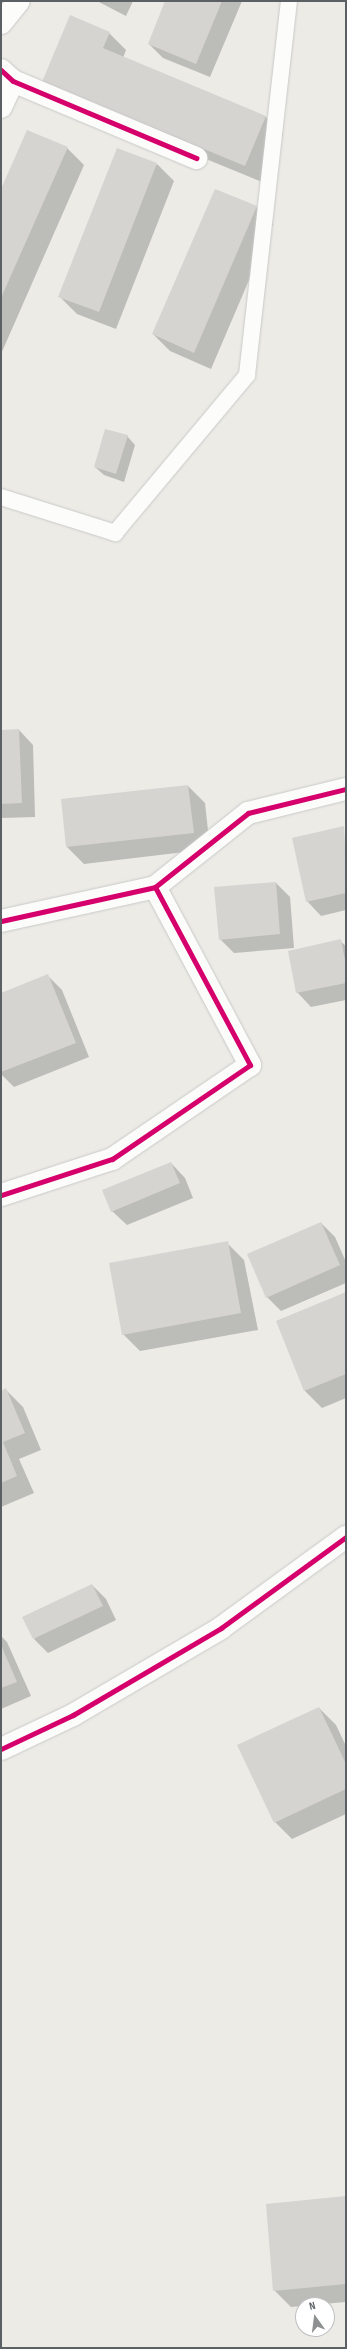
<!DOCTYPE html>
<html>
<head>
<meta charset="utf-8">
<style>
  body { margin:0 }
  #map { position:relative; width:347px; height:2349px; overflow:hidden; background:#ecebe6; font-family:"Sofia Sans Condensed",sans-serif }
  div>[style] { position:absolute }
  .shadow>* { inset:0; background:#0003 }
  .building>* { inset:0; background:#d6d4d1 }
  .roads { filter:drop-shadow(0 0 1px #c9c9c8) drop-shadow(0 0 1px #c9c9c8) }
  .lane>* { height:16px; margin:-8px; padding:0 8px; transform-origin:8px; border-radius:8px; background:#fcfcfb }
  .street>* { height:22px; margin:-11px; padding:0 11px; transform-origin:11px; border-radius:11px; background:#fcfcfb }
  .secondary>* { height:22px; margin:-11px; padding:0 11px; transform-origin:11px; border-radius:11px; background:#fcfcfb }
  .cycleway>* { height:5px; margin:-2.5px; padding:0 2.5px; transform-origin:2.5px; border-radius:2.5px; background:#d6006c }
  span { translate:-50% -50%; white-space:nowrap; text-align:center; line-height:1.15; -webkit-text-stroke:4px #fff; paint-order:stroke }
  .frame { position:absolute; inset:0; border:2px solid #5b6065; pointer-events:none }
  .north { position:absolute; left:295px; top:2297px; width:40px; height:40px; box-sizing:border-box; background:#fff; border:1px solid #bdbfc1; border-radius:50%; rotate:346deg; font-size:11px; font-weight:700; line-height:16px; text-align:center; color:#5b6065 }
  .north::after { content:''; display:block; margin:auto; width:14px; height:18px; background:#8e9192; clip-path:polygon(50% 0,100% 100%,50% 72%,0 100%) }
</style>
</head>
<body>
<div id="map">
  <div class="shadow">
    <div style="clip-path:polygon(97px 1px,133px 1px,126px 16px)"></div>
    <div style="clip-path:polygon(166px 1px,242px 1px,210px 77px,163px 58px,149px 44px)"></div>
    <div style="clip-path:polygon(109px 33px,126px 50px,123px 58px,266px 117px,283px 134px,262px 182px,60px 99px)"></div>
    <div style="clip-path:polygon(67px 148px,84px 165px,1px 354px,1px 192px)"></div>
    <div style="clip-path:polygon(157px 164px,174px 181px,116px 329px,77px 314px,60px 297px)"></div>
    <div style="clip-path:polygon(256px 207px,273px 224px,211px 369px,170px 351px,153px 334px)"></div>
    <div style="clip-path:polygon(127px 436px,135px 445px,124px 482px,104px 475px,95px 467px)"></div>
    <div style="clip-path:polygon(19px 730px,33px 745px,35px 817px,1px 818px,1px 731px)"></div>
    <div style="clip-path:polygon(188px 786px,205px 803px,210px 849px,84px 864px,67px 847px)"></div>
    <div style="clip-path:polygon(344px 827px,346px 910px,321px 916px,307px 901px,293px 838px)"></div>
    <div style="clip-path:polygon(276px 883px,290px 897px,294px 948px,234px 953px,220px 939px)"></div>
    <div style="clip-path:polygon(340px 941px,346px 946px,346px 1000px,311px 1007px,297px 992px)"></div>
    <div style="clip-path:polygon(48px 976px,62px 990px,89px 1057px,14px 1087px,1px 1074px,1px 994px)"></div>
    <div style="clip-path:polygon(171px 1163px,185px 1178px,193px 1198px,127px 1225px,112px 1211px)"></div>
    <div style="clip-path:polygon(321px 1223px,335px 1237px,346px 1262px,346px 1283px,281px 1311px,267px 1297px)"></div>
    <div style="clip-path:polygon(227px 1243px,244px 1260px,258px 1330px,140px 1351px,123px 1334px)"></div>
    <div style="clip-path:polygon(346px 1293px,346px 1398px,322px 1408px,305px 1391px,277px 1321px)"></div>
    <div style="clip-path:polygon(6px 1390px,23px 1407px,41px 1450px,19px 1459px,34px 1493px,1px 1507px,1px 1392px)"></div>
    <div style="clip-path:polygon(92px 1585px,106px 1599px,116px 1620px,48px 1653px,34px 1639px)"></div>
    <div style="clip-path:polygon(1px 1636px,7px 1642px,31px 1696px,1px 1709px)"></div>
    <div style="clip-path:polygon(319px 1708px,336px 1725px,346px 1746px,346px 1814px,292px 1839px,275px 1822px,239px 1745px)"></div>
    <div style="clip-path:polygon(346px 2197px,346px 2302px,291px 2307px,274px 2290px)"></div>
  </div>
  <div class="building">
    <div style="clip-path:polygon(165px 1px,222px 1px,196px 64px,148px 44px)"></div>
    <div style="clip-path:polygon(70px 15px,110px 32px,103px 48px,266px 116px,245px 166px,42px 82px)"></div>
    <div style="clip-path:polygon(27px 130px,68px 147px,1px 298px,1px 189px)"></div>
    <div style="clip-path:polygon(117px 148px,157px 163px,99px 312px,58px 297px)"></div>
    <div style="clip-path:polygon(215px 189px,257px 206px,194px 353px,152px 334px)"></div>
    <div style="clip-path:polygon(105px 429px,128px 435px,116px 474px,94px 467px)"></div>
    <div style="clip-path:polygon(19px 729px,22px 803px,1px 804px,1px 730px)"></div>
    <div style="clip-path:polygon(188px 785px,194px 833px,66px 847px,61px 799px)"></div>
    <div style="clip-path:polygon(344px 826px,346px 893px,306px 902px,292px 838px)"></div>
    <div style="clip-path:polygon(276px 882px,280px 934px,219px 940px,214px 887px)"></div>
    <div style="clip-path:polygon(341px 939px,346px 965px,346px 983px,296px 993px,288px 951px)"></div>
    <div style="clip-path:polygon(48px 974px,76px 1043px,1px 1072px,1px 993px)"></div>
    <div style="clip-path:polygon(171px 1162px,180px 1183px,111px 1212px,102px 1190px)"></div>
    <div style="clip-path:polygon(321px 1222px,340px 1265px,266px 1298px,247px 1254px)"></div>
    <div style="clip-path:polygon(228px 1241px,241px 1313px,122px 1335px,109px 1263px)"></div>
    <div style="clip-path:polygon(346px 1292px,346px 1374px,304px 1391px,276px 1321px)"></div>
    <div style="clip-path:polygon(6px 1388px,25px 1433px,3px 1442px,17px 1476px,1px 1483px,1px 1391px)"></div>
    <div style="clip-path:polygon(92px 1584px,103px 1606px,33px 1639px,22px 1617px)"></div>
    <div style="clip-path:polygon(1px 1645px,17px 1682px,1px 1688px)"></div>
    <div style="clip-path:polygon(319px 1707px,346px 1764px,346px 1789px,274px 1823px,237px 1745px)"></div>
    <div style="clip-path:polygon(346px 2196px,346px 2284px,273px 2291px,266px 2204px)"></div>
  </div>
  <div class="roads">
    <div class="lane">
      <div style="left:1px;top:497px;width:120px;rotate:17.5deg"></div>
      <div style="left:115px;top:533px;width:206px;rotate:-50.1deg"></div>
      <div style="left:247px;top:375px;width:376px;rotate:-83.6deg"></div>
    </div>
    <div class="street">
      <div style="left:1px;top:23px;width:28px;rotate:-51deg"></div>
      <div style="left:1px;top:70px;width:16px;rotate:43deg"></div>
      <div style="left:13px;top:81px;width:199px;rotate:22.8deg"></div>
      <div style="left:1px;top:107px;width:29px;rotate:-65deg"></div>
      <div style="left:155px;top:887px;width:119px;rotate:-38.5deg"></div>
      <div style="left:248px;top:813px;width:101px;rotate:-13.8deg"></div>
      <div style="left:1px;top:921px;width:158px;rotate:-12.4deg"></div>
      <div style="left:155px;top:887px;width:202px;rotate:61.9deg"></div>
      <div style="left:250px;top:1065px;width:167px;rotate:145.7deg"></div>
      <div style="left:112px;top:1159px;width:117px;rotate:162deg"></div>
    </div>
    <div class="secondary">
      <div style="left:1px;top:1749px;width:80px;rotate:-25.3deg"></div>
      <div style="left:73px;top:1715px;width:172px;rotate:-30.4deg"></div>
      <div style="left:221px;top:1628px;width:155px;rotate:-36.1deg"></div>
    </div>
  </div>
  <div class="cycleway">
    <div style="left:1px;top:70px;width:16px;rotate:43deg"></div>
    <div style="left:13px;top:81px;width:199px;rotate:22.8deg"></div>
    <div style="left:155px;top:887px;width:119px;rotate:-38.5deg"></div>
    <div style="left:248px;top:813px;width:101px;rotate:-13.8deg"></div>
    <div style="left:1px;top:921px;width:158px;rotate:-12.4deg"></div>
    <div style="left:155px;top:887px;width:202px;rotate:61.9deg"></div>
    <div style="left:250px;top:1065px;width:167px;rotate:145.7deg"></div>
    <div style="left:112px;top:1159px;width:117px;rotate:162deg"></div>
    <div style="left:1px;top:1749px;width:80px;rotate:-25.3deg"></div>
    <div style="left:73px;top:1715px;width:172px;rotate:-30.4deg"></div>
    <div style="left:221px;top:1628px;width:155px;rotate:-36.1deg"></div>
  </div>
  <div class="frame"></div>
  <div class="north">N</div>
</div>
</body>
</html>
